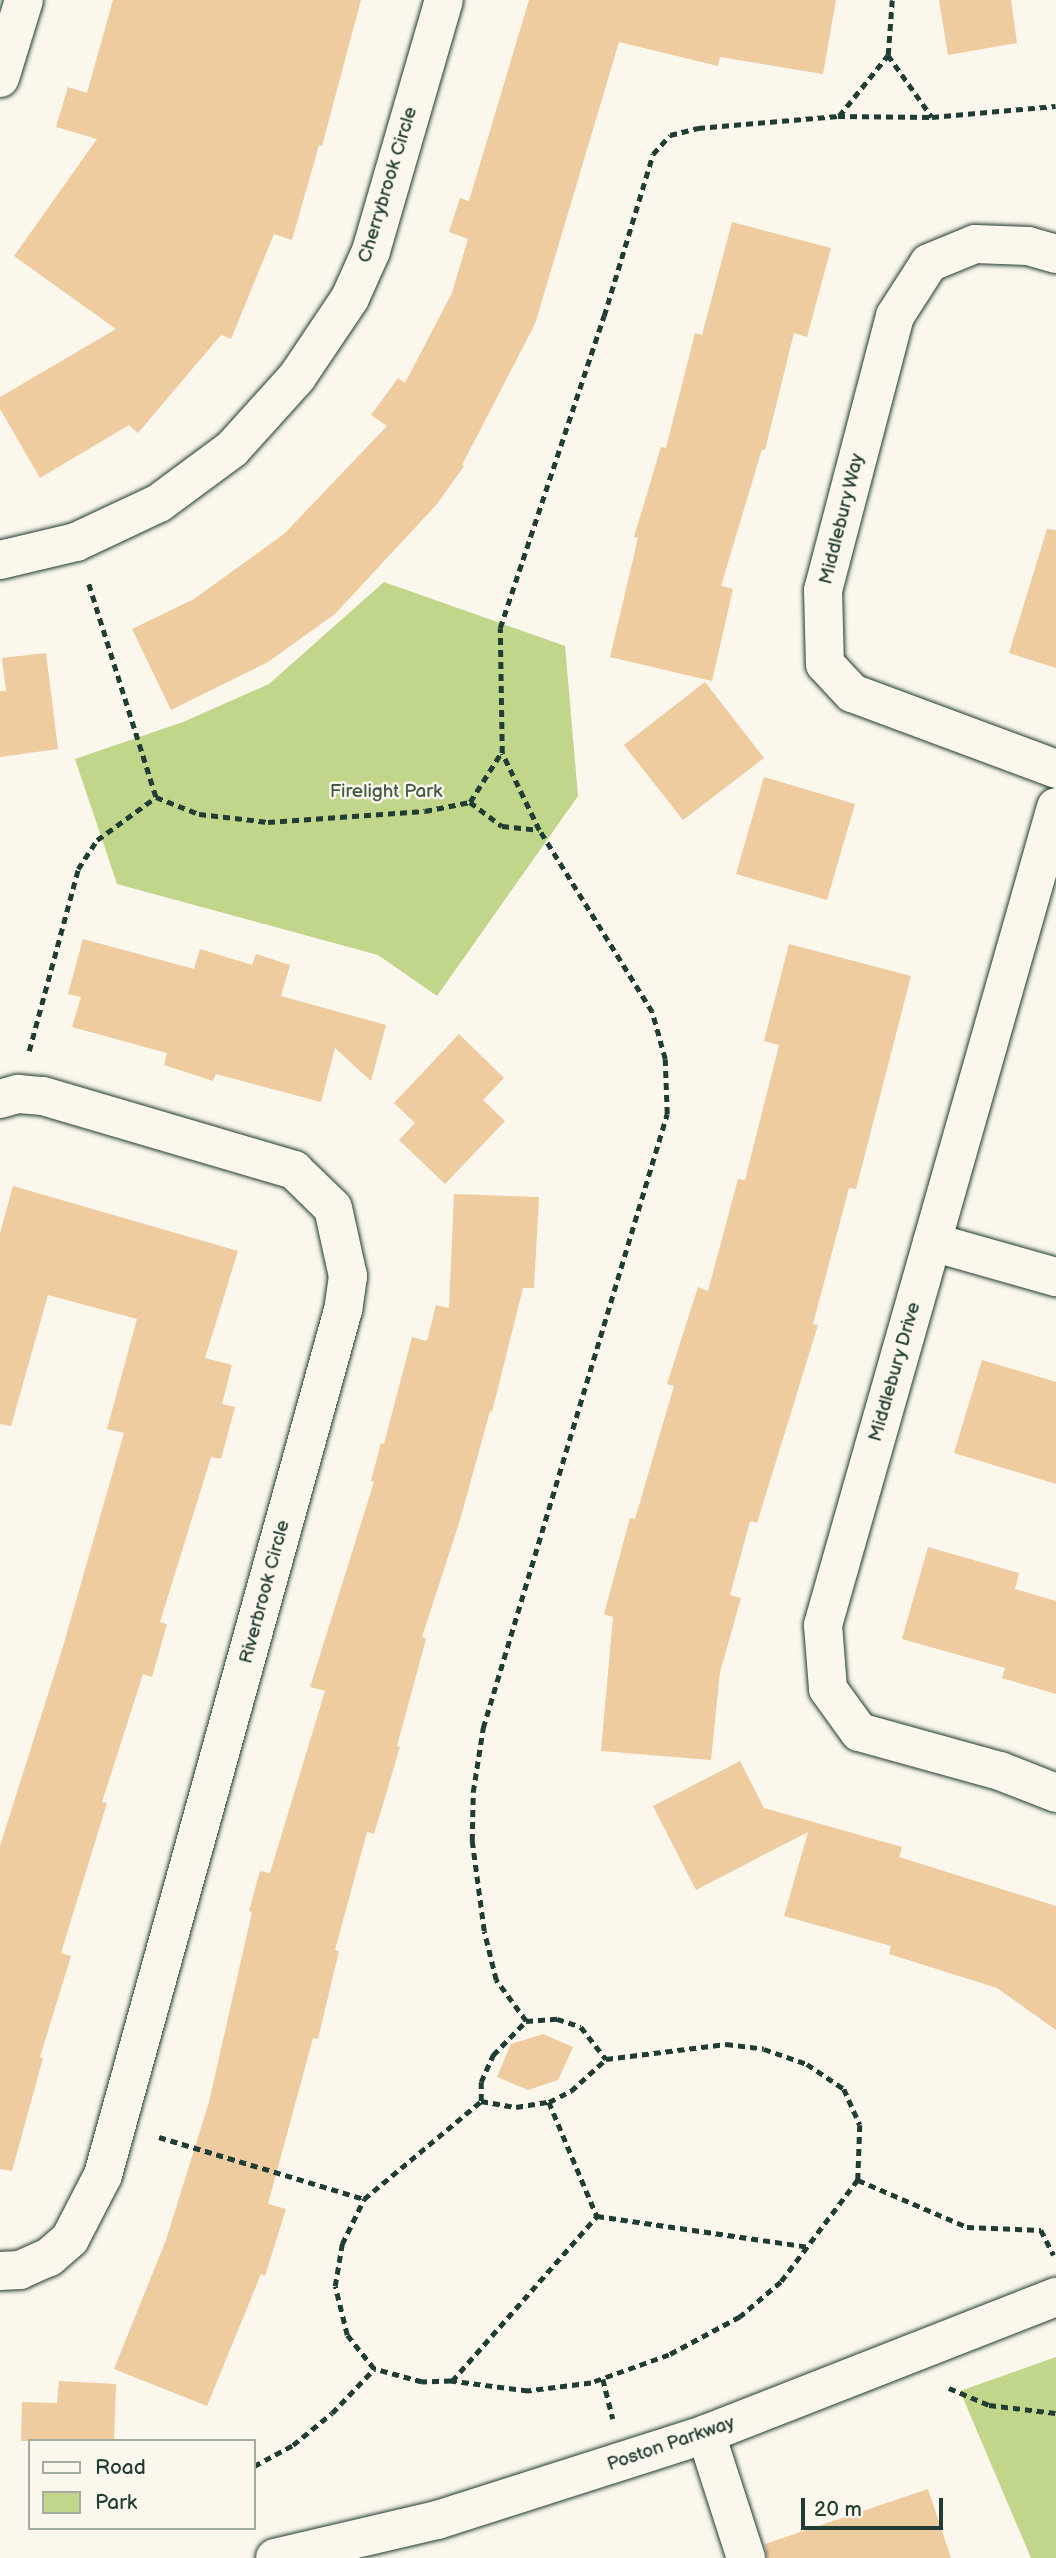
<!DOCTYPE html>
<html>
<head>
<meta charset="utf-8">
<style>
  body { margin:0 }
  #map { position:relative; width:1056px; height:2558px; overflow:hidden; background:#fbf7ec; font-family:"Balsamiq Sans",sans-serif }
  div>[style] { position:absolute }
  .green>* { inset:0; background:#c1d58b }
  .building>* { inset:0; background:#efcba0 }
  .path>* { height:4.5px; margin-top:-2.25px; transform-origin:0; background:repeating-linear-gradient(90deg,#1f3d34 0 7px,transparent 0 12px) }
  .roads { filter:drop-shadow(0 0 2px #1f3d34) drop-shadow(0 0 2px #1f3d34) }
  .minor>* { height:38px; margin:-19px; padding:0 19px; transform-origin:19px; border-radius:19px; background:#fbf7ec }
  span { translate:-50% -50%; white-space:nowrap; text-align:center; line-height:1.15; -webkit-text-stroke:5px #fbf7ec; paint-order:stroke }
  .street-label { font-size:19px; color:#1f3d34 }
  .park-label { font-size:19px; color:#3f5b45 }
  .legend { position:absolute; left:28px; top:2439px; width:228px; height:91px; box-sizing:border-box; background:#fbf7ec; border:2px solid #a3ada2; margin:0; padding:9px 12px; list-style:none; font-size:21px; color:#1f3d34 }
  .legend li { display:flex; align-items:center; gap:14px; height:35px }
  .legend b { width:35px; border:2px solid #a3ada2 }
  .scale { position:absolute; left:801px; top:2498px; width:142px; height:32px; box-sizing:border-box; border:4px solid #1f3d34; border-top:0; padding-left:9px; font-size:21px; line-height:24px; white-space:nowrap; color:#1f3d34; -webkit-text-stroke:5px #fbf7ec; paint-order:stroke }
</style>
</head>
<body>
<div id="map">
  <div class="green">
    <div style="clip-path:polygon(384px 582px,565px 646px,578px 796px,437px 996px,378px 955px,117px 884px,75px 759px,183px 722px,269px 684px)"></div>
    <div style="clip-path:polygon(1056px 2357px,1056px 2558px,1031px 2558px,960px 2391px)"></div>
  </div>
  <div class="building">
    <div style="clip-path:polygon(113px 0,361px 0,322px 146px,319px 145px,292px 240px,274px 234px,231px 339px,221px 335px,138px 433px,129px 425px,40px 478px,0 409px,0 397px,116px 329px,14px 256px,97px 139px,56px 127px,68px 87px,87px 93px)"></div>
    <div style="clip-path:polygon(529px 0,836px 0,823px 74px,720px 57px,718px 66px,619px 42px,535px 324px,462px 465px,464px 466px,437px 504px,335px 614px,268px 662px,171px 710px,132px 629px,194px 599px,284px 534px,387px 426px,371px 415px,398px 378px,405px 383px,452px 293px,468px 239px,449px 232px,460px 198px,469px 201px)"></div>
    <div style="clip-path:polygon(939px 0,1011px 0,1017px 43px,948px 55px)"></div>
    <div style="clip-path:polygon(732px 222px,831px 248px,807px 337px,794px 333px,765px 450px,762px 449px,721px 586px,733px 589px,712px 681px,610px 657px,638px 538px,634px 537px,661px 447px,666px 448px,695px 333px,702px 335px)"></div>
    <div style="clip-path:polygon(1047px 529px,1056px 530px,1056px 668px,1009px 653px)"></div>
    <div style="clip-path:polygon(46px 653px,58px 749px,0 757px,0 691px,6px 691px,2px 658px)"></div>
    <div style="clip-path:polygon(705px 682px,764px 758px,683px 820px,624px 745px)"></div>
    <div style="clip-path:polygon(764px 777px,855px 804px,827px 900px,736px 874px)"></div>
    <div style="clip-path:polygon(83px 939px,194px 969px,200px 949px,252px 965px,256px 954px,290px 965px,281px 996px,386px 1025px,371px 1081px,335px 1048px,321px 1102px,216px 1074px,213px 1081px,164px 1065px,167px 1053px,72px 1027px,81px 997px,68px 994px)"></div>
    <div style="clip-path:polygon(789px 944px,911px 976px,856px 1189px,849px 1188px,813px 1324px,818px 1325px,757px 1523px,750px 1521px,730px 1595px,741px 1598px,720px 1672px,711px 1760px,601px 1751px,613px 1617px,604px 1614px,630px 1518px,635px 1519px,674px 1386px,667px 1384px,698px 1287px,708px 1291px,738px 1179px,745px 1180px,779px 1045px,764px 1041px)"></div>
    <div style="clip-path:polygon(459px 1034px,504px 1078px,483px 1100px,505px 1121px,445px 1184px,399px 1140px,415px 1123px,394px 1103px)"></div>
    <div style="clip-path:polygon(13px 1186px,238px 1251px,205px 1358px,232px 1365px,222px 1404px,235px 1407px,221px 1459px,211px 1457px,160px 1622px,167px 1624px,152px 1677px,143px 1674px,102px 1802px,107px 1803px,61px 1953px,71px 1956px,40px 2057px,43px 2058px,12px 2171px,0 2169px,0 1846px,62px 1650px,124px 1433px,107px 1429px,137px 1319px,48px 1295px,11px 1426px,0 1424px,0 1233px)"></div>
    <div style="clip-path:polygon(454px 1194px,539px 1197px,534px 1288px,523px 1288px,492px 1412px,490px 1411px,460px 1520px,422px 1637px,426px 1639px,397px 1746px,400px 1747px,374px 1834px,367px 1832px,335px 1950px,339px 1951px,318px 2039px,313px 2038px,268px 2204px,286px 2209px,265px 2276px,261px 2274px,207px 2406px,114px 2369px,166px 2240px,209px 2102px,252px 1912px,249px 1911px,260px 1871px,270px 1873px,325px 1691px,310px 1687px,374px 1482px,371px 1481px,381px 1443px,384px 1444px,412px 1337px,427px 1341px,436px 1305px,449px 1308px)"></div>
    <div style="clip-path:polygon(982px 1360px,1056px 1382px,1056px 1484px,954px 1453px)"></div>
    <div style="clip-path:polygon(928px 1547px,1019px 1573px,1015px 1589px,1056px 1601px,1056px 1694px,1002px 1678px,1005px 1668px,902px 1639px)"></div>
    <div style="clip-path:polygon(740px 1761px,764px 1808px,902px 1847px,899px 1857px,1056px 1906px,1056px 2030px,997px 1988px,889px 1954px,891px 1946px,784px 1916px,808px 1832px,696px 1890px,653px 1806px)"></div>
    <div style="clip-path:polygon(543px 2034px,573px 2047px,558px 2080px,528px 2090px,497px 2077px,511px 2044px)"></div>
    <div style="clip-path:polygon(59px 2381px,116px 2384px,114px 2441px,21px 2441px,22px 2402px,57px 2403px)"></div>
    <div style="clip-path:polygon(928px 2489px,951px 2558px,767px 2558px,765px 2544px)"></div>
  </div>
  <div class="path">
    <div style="left:888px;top:55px;width:76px;rotate:54.6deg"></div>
    <div style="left:839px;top:116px;width:78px;rotate:-51.2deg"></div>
    <div style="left:888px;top:55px;width:55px;rotate:-85.8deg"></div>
    <div style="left:89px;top:584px;width:223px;rotate:72.5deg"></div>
    <div style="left:470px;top:802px;width:40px;rotate:37deg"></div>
    <div style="left:502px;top:826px;width:37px;rotate:6deg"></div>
    <div style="left:29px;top:1051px;width:188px;rotate:-74.9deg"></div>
    <div style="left:78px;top:869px;width:35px;rotate:-57deg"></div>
    <div style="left:97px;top:840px;width:73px;rotate:-36.1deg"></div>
    <div style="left:156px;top:797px;width:46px;rotate:21.6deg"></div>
    <div style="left:199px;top:814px;width:69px;rotate:6.6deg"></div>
    <div style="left:268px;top:822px;width:157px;rotate:-4deg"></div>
    <div style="left:425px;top:811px;width:46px;rotate:-11.3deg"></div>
    <div style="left:470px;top:802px;width:58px;rotate:-57.7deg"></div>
    <div style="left:557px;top:2019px;width:25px;rotate:18deg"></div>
    <div style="left:581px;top:2027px;width:41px;rotate:52deg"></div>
    <div style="left:606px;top:2059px;width:121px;rotate:-7.1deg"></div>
    <div style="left:726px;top:2044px;width:38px;rotate:7deg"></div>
    <div style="left:764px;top:2049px;width:46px;rotate:19.2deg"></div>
    <div style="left:807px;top:2064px;width:45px;rotate:34deg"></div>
    <div style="left:844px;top:2089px;width:39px;rotate:66deg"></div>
    <div style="left:860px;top:2125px;width:55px;rotate:92.1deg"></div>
    <div style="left:858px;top:2180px;width:128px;rotate:127deg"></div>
    <div style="left:781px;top:2282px;width:54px;rotate:139.5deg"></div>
    <div style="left:740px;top:2317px;width:81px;rotate:151.8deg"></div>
    <div style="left:669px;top:2355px;width:83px;rotate:160.3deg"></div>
    <div style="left:591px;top:2383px;width:64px;rotate:172.8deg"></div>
    <div style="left:528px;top:2391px;width:78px;rotate:-172.6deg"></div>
    <div style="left:451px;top:2381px;width:29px;rotate:178deg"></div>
    <div style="left:422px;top:2382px;width:50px;rotate:-164.8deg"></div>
    <div style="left:374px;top:2369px;width:43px;rotate:-128.5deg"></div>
    <div style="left:347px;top:2335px;width:50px;rotate:-103.8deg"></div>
    <div style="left:335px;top:2286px;width:43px;rotate:-80.5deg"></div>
    <div style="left:342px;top:2244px;width:50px;rotate:-63.9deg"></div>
    <div style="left:364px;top:2199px;width:153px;rotate:-39.9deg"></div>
    <div style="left:481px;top:2101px;width:19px;rotate:-90deg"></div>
    <div style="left:481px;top:2082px;width:30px;rotate:-66deg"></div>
    <div style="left:493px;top:2055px;width:47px;rotate:-45.9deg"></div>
    <div style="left:526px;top:2021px;width:31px;rotate:-4deg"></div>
    <div style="left:526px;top:2021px;width:51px;rotate:-126.2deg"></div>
    <div style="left:496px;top:1980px;width:50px;rotate:-103.8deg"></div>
    <div style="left:484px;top:1931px;width:91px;rotate:-97.6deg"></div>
    <div style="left:472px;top:1841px;width:49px;rotate:-88.8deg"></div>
    <div style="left:473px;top:1792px;width:65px;rotate:-81.1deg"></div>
    <div style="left:483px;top:1728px;width:641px;rotate:-73.32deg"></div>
    <div style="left:667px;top:1114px;width:55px;rotate:-92.1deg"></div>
    <div style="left:665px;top:1059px;width:49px;rotate:-105.5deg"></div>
    <div style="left:652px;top:1012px;width:214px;rotate:-121.8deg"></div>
    <div style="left:539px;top:830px;width:85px;rotate:-115.7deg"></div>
    <div style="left:502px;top:753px;width:125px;rotate:-90.9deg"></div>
    <div style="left:500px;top:628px;width:329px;rotate:-71.6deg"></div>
    <div style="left:604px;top:316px;width:169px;rotate:-73.2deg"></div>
    <div style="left:653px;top:154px;width:25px;rotate:-48deg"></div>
    <div style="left:670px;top:135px;width:29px;rotate:-14deg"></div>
    <div style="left:698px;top:128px;width:141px;rotate:-4.9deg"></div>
    <div style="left:838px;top:116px;width:94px;rotate:0.6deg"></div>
    <div style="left:932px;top:117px;width:124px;rotate:-5.1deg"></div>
    <div style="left:481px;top:2101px;width:36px;rotate:10deg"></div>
    <div style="left:516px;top:2107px;width:33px;rotate:-9deg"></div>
    <div style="left:549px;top:2102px;width:25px;rotate:-27deg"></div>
    <div style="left:571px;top:2091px;width:47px;rotate:-42.4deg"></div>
    <div style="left:549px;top:2102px;width:124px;rotate:67.2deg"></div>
    <div style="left:159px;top:2137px;width:214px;rotate:16.8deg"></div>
    <div style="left:858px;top:2180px;width:119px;rotate:23.3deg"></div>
    <div style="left:967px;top:2227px;width:74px;rotate:2.3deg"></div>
    <div style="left:1041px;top:2230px;width:28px;rotate:63deg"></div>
    <div style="left:603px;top:2379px;width:41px;rotate:76deg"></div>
    <div style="left:452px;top:2381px;width:220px;rotate:-48.7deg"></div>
    <div style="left:597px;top:2216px;width:214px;rotate:8.3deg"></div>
    <div style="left:949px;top:2388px;width:43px;rotate:23deg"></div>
    <div style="left:989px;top:2405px;width:67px;rotate:6.8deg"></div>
    <div style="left:254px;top:2466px;width:44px;rotate:-28.3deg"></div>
    <div style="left:293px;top:2445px;width:50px;rotate:-39.4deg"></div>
    <div style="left:332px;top:2413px;width:61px;rotate:-46.3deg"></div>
  </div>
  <div class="roads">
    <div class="minor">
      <div style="left:0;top:78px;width:82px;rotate:-72.9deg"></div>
      <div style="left:1056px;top:254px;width:29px;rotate:-164deg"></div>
      <div style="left:1028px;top:246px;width:53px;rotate:-177.8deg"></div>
      <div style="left:975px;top:244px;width:50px;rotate:157.6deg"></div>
      <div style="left:929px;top:263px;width:63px;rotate:122.7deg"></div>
      <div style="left:895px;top:316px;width:283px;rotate:104.7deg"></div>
      <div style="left:823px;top:590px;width:74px;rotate:88.5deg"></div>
      <div style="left:825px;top:664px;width:40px;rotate:47deg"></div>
      <div style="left:852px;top:693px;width:218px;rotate:20.4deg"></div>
      <div style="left:0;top:560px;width:78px;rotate:-13.3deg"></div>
      <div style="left:76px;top:542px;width:92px;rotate:-25.2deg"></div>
      <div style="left:159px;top:503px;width:91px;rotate:-36.5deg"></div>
      <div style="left:232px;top:449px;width:97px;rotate:-47.9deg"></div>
      <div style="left:297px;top:377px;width:95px;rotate:-56.1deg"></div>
      <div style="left:350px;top:298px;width:51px;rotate:-65.9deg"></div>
      <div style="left:371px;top:251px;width:261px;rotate:-73.8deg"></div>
      <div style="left:1056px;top:807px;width:851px;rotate:105.9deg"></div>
      <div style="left:823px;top:1625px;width:64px;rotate:85.5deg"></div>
      <div style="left:828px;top:1689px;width:53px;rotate:54.2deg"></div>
      <div style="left:859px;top:1732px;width:146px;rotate:15.5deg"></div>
      <div style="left:1000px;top:1771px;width:60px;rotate:21.4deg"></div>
      <div style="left:0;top:1099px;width:19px;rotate:-16deg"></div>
      <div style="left:18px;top:1094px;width:25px;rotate:5deg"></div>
      <div style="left:43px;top:1096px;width:262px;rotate:16.4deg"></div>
      <div style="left:294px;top:1170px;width:54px;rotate:44.3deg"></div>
      <div style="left:333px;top:1208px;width:70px;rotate:77.6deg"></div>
      <div style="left:348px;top:1276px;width:34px;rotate:98deg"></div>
      <div style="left:343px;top:1310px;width:898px;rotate:105.51deg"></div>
      <div style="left:103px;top:2175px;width:72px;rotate:117.3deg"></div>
      <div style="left:70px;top:2239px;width:28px;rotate:139deg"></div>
      <div style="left:49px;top:2257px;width:32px;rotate:156deg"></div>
      <div style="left:20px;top:2270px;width:20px;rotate:177deg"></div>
      <div style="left:932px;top:1242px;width:129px;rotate:15.8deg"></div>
      <div style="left:706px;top:2434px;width:130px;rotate:72.1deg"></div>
      <div style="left:275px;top:2558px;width:166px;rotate:-13.2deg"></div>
      <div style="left:437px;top:2520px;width:282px;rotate:-17.7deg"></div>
      <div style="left:706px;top:2434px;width:376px;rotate:-21.4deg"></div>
    </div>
  </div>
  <div class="street-label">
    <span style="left:388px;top:185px;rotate:-73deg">Cherrybrook Circle</span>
    <span style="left:842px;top:519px;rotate:-76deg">Middlebury Way</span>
    <span style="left:895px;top:1372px;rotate:-74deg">Middlebury Drive</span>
    <span style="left:265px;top:1592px;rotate:-75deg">Riverbrook Circle</span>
    <span style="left:671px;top:2444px;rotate:-19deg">Poston Parkway</span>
  </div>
  <div class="park-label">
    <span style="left:386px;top:792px">Firelight Park</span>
  </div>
  <ul class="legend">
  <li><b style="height:9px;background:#fbf7ec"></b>Road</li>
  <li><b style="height:19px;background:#c1d58b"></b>Park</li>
  </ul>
  <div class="scale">20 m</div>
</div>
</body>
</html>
